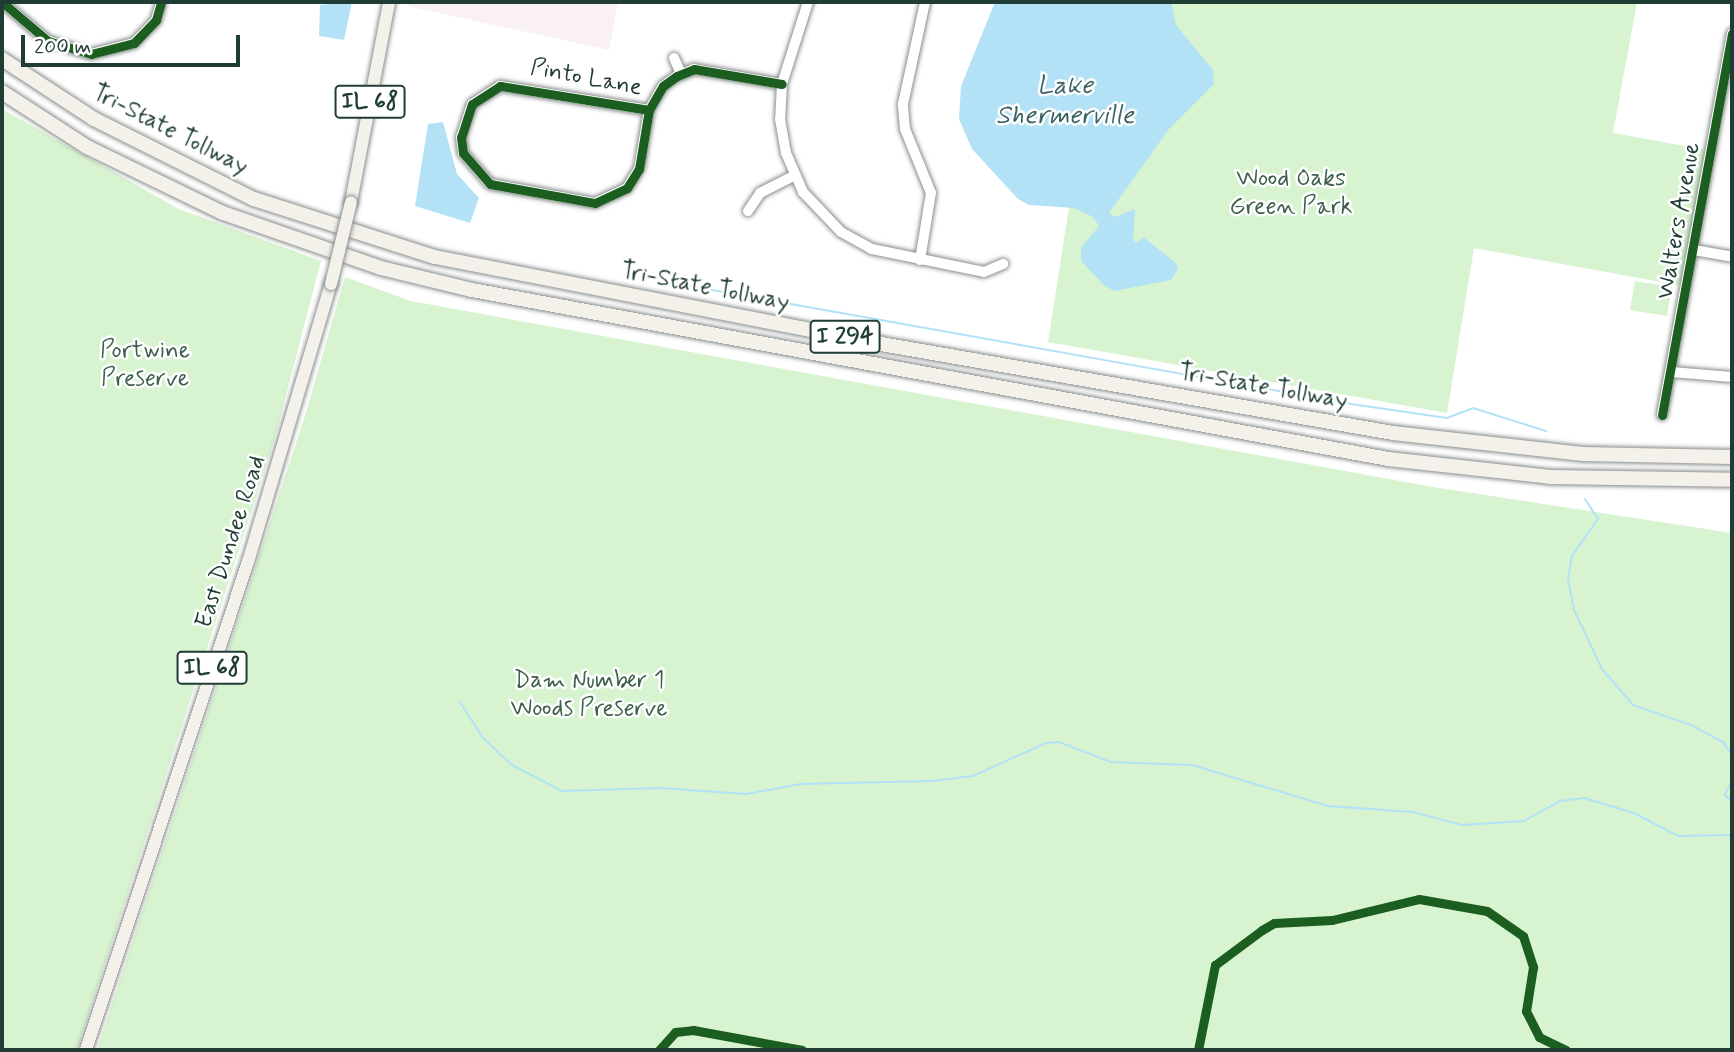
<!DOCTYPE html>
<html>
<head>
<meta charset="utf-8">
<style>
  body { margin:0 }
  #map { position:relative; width:1734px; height:1052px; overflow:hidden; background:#fff; font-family:Mynerve,sans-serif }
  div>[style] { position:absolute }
  .built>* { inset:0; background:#faf1f4 }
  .green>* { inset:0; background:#d7f3d0 }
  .water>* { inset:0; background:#b3e2f7 }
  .stream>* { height:2px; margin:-1px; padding:0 1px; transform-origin:1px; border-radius:1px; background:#b3e2f7 }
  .roads { filter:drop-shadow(0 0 2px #898f8d) drop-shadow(0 0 2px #898f8d) }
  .minor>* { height:10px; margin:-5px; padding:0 5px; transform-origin:5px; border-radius:5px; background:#fff }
  .major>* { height:12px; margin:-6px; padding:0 6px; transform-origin:6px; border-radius:6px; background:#f4f1eb }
  .highway>* { height:14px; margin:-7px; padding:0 7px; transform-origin:7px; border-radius:7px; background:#f4f1eb }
  .bridges { filter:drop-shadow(0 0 2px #898f8d) drop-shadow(0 0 2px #898f8d) }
  .major-bridge>* { height:12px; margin:-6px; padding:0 6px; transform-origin:6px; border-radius:6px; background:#f4f1eb }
  .cycleway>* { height:9px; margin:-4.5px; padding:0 4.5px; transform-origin:4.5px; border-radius:4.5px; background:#1b5e20 }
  span { translate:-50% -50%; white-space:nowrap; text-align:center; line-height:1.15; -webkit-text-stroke:5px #fff; paint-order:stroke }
  .shield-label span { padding:2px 5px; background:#fff; border:2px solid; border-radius:5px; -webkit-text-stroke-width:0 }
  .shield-label { font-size:23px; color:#1f3d34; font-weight:700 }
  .street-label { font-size:24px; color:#1f3d34 }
  .park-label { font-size:24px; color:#3d5f4c }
  .water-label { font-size:26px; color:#3c6364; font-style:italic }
  .frame { position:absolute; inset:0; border:4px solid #1f3d34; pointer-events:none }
  .scale { position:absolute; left:21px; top:35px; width:219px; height:32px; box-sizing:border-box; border:4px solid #1f3d34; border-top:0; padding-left:9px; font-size:21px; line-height:24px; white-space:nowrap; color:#1f3d34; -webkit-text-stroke:5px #fff; paint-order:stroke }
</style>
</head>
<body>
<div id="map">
  <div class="built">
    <div style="clip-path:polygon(408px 2px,618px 2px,609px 50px,407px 6px)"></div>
  </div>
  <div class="green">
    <div style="clip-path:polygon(1101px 2px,1637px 2px,1613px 133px,1707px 150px,1683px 286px,1474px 248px,1447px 413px,1048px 342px)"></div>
    <div style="clip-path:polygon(2px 109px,179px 209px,321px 261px,274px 441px,77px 1050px,2px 1050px)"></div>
    <div style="clip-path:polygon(345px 277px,411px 301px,1433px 487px,1732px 533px,1732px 1050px,97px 1050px,305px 416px)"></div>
    <div style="clip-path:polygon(1635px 281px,1672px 287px,1667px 316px,1630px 310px)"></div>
  </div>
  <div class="water">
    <div style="clip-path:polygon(352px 2px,344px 40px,319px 36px,320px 5px)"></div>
    <div style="clip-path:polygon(995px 2px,1171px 2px,1176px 25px,1213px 70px,1214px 84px,1169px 129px,1109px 213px,1115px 217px,1135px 209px,1133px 240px,1137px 243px,1143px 237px,1176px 263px,1178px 269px,1171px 280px,1114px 291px,1104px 285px,1081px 261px,1081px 248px,1099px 226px,1093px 217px,1074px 208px,1029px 205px,1018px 199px,972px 149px,959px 119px,961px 86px)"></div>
    <div style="clip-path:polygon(443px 122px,457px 174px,479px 198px,470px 223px,415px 206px,428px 124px)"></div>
  </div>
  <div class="stream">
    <div style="left:673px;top:283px;width:689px;rotate:10.12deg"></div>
    <div style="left:1351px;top:404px;width:97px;rotate:8.3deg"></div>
    <div style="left:1447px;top:418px;width:28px;rotate:-21deg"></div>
    <div style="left:1473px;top:408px;width:77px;rotate:17.5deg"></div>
    <div style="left:1585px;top:499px;width:24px;rotate:57deg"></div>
    <div style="left:1598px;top:519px;width:45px;rotate:125.1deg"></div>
    <div style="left:1572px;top:556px;width:23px;rotate:100deg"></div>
    <div style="left:1568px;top:579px;width:32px;rotate:79deg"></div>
    <div style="left:1574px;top:610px;width:65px;rotate:64.6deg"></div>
    <div style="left:1602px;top:669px;width:48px;rotate:49.3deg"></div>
    <div style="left:1633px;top:705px;width:61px;rotate:19deg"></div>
    <div style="left:1691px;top:725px;width:36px;rotate:28deg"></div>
    <div style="left:1723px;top:742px;width:16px;rotate:55deg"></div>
    <div style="left:460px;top:702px;width:43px;rotate:57.4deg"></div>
    <div style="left:483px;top:738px;width:40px;rotate:43deg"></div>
    <div style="left:512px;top:765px;width:56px;rotate:27.5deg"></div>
    <div style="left:562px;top:791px;width:97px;rotate:-1.8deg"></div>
    <div style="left:659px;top:788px;width:88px;rotate:3.9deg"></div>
    <div style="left:747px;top:794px;width:54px;rotate:-10.7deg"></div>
    <div style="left:800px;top:784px;width:132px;rotate:-1.3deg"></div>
    <div style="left:932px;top:781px;width:41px;rotate:-7deg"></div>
    <div style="left:973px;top:776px;width:80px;rotate:-24.3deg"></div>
    <div style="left:1046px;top:743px;width:13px;rotate:-4deg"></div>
    <div style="left:1059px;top:742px;width:56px;rotate:21deg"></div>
    <div style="left:1111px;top:762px;width:81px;rotate:2.1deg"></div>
    <div style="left:1192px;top:765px;width:142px;rotate:16.8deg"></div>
    <div style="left:1328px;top:806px;width:85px;rotate:4deg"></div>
    <div style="left:1413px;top:812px;width:51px;rotate:14.9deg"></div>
    <div style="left:1462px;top:825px;width:62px;rotate:-3.7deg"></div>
    <div style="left:1524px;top:821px;width:41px;rotate:-29.1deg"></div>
    <div style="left:1560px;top:801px;width:24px;rotate:-7deg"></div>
    <div style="left:1584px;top:798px;width:52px;rotate:16.7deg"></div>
    <div style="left:1634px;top:813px;width:50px;rotate:27.6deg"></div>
    <div style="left:1678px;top:836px;width:54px;rotate:-1.1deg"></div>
    <div style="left:1732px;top:780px;width:17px;rotate:115deg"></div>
    <div style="left:1725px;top:795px;width:10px;rotate:45deg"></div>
  </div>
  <div class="roads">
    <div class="minor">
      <div style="left:2px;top:2px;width:60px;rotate:40.3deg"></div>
      <div style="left:48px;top:41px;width:45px;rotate:16.8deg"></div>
      <div style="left:91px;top:54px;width:44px;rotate:-14.3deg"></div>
      <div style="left:134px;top:43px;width:32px;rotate:-46deg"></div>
      <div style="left:156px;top:20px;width:19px;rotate:-74deg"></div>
      <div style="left:808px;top:2px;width:86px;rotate:107.6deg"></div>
      <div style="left:782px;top:84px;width:35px;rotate:93deg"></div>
      <div style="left:780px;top:119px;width:35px;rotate:80deg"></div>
      <div style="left:786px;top:153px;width:43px;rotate:66.4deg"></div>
      <div style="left:803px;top:192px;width:55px;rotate:46.5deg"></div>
      <div style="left:841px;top:232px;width:35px;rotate:29deg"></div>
      <div style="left:872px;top:249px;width:114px;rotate:11.6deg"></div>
      <div style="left:984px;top:272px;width:21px;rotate:-23deg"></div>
      <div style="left:674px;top:58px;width:17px;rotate:66deg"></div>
      <div style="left:649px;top:110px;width:151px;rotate:-170.8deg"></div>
      <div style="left:500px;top:86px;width:33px;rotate:147deg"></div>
      <div style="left:472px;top:104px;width:35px;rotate:108deg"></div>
      <div style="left:461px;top:137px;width:16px;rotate:83deg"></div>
      <div style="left:463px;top:153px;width:41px;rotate:48.9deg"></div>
      <div style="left:490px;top:184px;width:107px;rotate:10.3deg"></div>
      <div style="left:595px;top:203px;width:35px;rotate:-25deg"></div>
      <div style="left:627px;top:188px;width:22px;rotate:-58deg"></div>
      <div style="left:639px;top:169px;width:60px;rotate:-80.4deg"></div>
      <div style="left:649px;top:110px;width:28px;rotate:-60deg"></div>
      <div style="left:663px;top:86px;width:17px;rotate:-36deg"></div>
      <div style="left:677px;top:76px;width:18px;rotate:-22deg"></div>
      <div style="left:694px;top:69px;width:89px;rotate:9.7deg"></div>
      <div style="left:748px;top:211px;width:22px;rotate:-56deg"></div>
      <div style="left:760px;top:193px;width:38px;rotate:-27deg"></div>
      <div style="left:1694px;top:250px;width:39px;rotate:10deg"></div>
      <div style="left:920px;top:260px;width:68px;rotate:-80.7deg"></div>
      <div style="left:931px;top:193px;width:69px;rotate:-112.1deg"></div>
      <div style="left:905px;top:129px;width:25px;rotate:-95deg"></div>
      <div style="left:903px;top:104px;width:104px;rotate:-77.8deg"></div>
      <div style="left:1672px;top:372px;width:60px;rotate:4.8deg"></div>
      <div style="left:1662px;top:415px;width:388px;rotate:-79.6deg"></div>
    </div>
    <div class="major">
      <div style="left:351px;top:202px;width:204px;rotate:-79.2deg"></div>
      <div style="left:86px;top:1050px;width:514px;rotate:-71.64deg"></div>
      <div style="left:248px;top:562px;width:290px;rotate:-73.4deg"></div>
    </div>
    <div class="highway">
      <div style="left:2px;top:59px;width:110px;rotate:33.1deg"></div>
      <div style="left:94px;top:119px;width:179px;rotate:26.6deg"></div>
      <div style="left:254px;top:199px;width:190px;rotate:17.8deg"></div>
      <div style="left:435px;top:257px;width:454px;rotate:11deg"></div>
      <div style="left:881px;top:344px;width:520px;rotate:9.86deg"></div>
      <div style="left:1393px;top:433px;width:191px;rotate:6.3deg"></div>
      <div style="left:1583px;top:454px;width:149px;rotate:1.2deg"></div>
      <div style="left:2px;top:92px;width:101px;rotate:32.9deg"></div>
      <div style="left:87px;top:147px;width:151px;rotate:25.9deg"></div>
      <div style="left:223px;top:213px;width:167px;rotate:19.2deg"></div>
      <div style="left:381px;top:268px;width:94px;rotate:13.6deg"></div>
      <div style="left:472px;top:290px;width:931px;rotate:10.45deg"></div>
      <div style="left:1388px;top:459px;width:163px;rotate:6.3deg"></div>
      <div style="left:1550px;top:477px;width:182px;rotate:0.9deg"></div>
    </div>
  </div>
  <div class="bridges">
    <div class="major-bridge">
      <div style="left:331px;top:284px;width:84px;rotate:-76.3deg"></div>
    </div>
  </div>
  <div class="cycleway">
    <div style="left:2px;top:2px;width:60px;rotate:40.3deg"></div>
    <div style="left:48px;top:41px;width:45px;rotate:16.8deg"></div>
    <div style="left:91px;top:54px;width:44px;rotate:-14.3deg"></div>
    <div style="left:134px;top:43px;width:32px;rotate:-46deg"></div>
    <div style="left:156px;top:20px;width:19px;rotate:-74deg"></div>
    <div style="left:649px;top:110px;width:151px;rotate:-170.8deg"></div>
    <div style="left:500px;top:86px;width:33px;rotate:147deg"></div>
    <div style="left:472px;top:104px;width:35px;rotate:108deg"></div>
    <div style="left:461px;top:137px;width:16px;rotate:83deg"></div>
    <div style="left:463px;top:153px;width:41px;rotate:48.9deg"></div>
    <div style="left:490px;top:184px;width:107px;rotate:10.3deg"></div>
    <div style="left:595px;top:203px;width:35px;rotate:-25deg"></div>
    <div style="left:627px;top:188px;width:22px;rotate:-58deg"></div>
    <div style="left:639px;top:169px;width:60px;rotate:-80.4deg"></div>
    <div style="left:649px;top:110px;width:28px;rotate:-60deg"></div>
    <div style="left:663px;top:86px;width:17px;rotate:-36deg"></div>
    <div style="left:677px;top:76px;width:18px;rotate:-22deg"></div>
    <div style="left:694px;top:69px;width:89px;rotate:9.7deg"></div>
    <div style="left:1662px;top:415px;width:388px;rotate:-79.6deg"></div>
    <div style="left:659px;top:1050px;width:24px;rotate:-48deg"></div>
    <div style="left:675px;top:1032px;width:18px;rotate:-6deg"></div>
    <div style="left:693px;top:1030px;width:111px;rotate:10.4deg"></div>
    <div style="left:1198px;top:1050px;width:87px;rotate:-78.7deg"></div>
    <div style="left:1215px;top:965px;width:59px;rotate:-36.7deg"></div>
    <div style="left:1262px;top:930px;width:14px;rotate:-30deg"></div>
    <div style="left:1274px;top:923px;width:58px;rotate:-3deg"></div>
    <div style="left:1332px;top:920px;width:89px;rotate:-13.6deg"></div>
    <div style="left:1419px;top:899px;width:69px;rotate:10deg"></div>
    <div style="left:1487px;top:911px;width:44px;rotate:34.8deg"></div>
    <div style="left:1523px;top:936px;width:33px;rotate:72deg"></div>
    <div style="left:1533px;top:967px;width:45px;rotate:99deg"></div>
    <div style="left:1526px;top:1011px;width:29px;rotate:63deg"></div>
    <div style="left:1539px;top:1037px;width:30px;rotate:26deg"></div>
  </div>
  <div class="shield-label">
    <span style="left:370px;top:102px">IL 68</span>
    <span style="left:845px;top:337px">I 294</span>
    <span style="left:212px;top:668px">IL 68</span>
  </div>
  <div class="street-label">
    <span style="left:586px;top:78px;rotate:11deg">Pinto Lane</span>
    <span style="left:170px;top:130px;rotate:27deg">Tri-State Tollway</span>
    <span style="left:1679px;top:221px;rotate:-80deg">Walters Avenue</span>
    <span style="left:705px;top:287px;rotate:11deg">Tri-State Tollway</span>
    <span style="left:1263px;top:387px;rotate:10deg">Tri-State Tollway</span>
    <span style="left:231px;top:542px;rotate:-72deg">East Dundee Road</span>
  </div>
  <div class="park-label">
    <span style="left:1291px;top:193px">Wood Oaks<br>Green Park</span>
    <span style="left:145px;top:365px">Portwine<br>Preserve</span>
    <span style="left:589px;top:695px">Dam Number 1<br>Woods Preserve</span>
  </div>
  <div class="water-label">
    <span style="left:1065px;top:102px">Lake<br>Shermerville</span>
  </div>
  <div class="frame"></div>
  <div class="scale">200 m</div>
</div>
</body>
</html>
